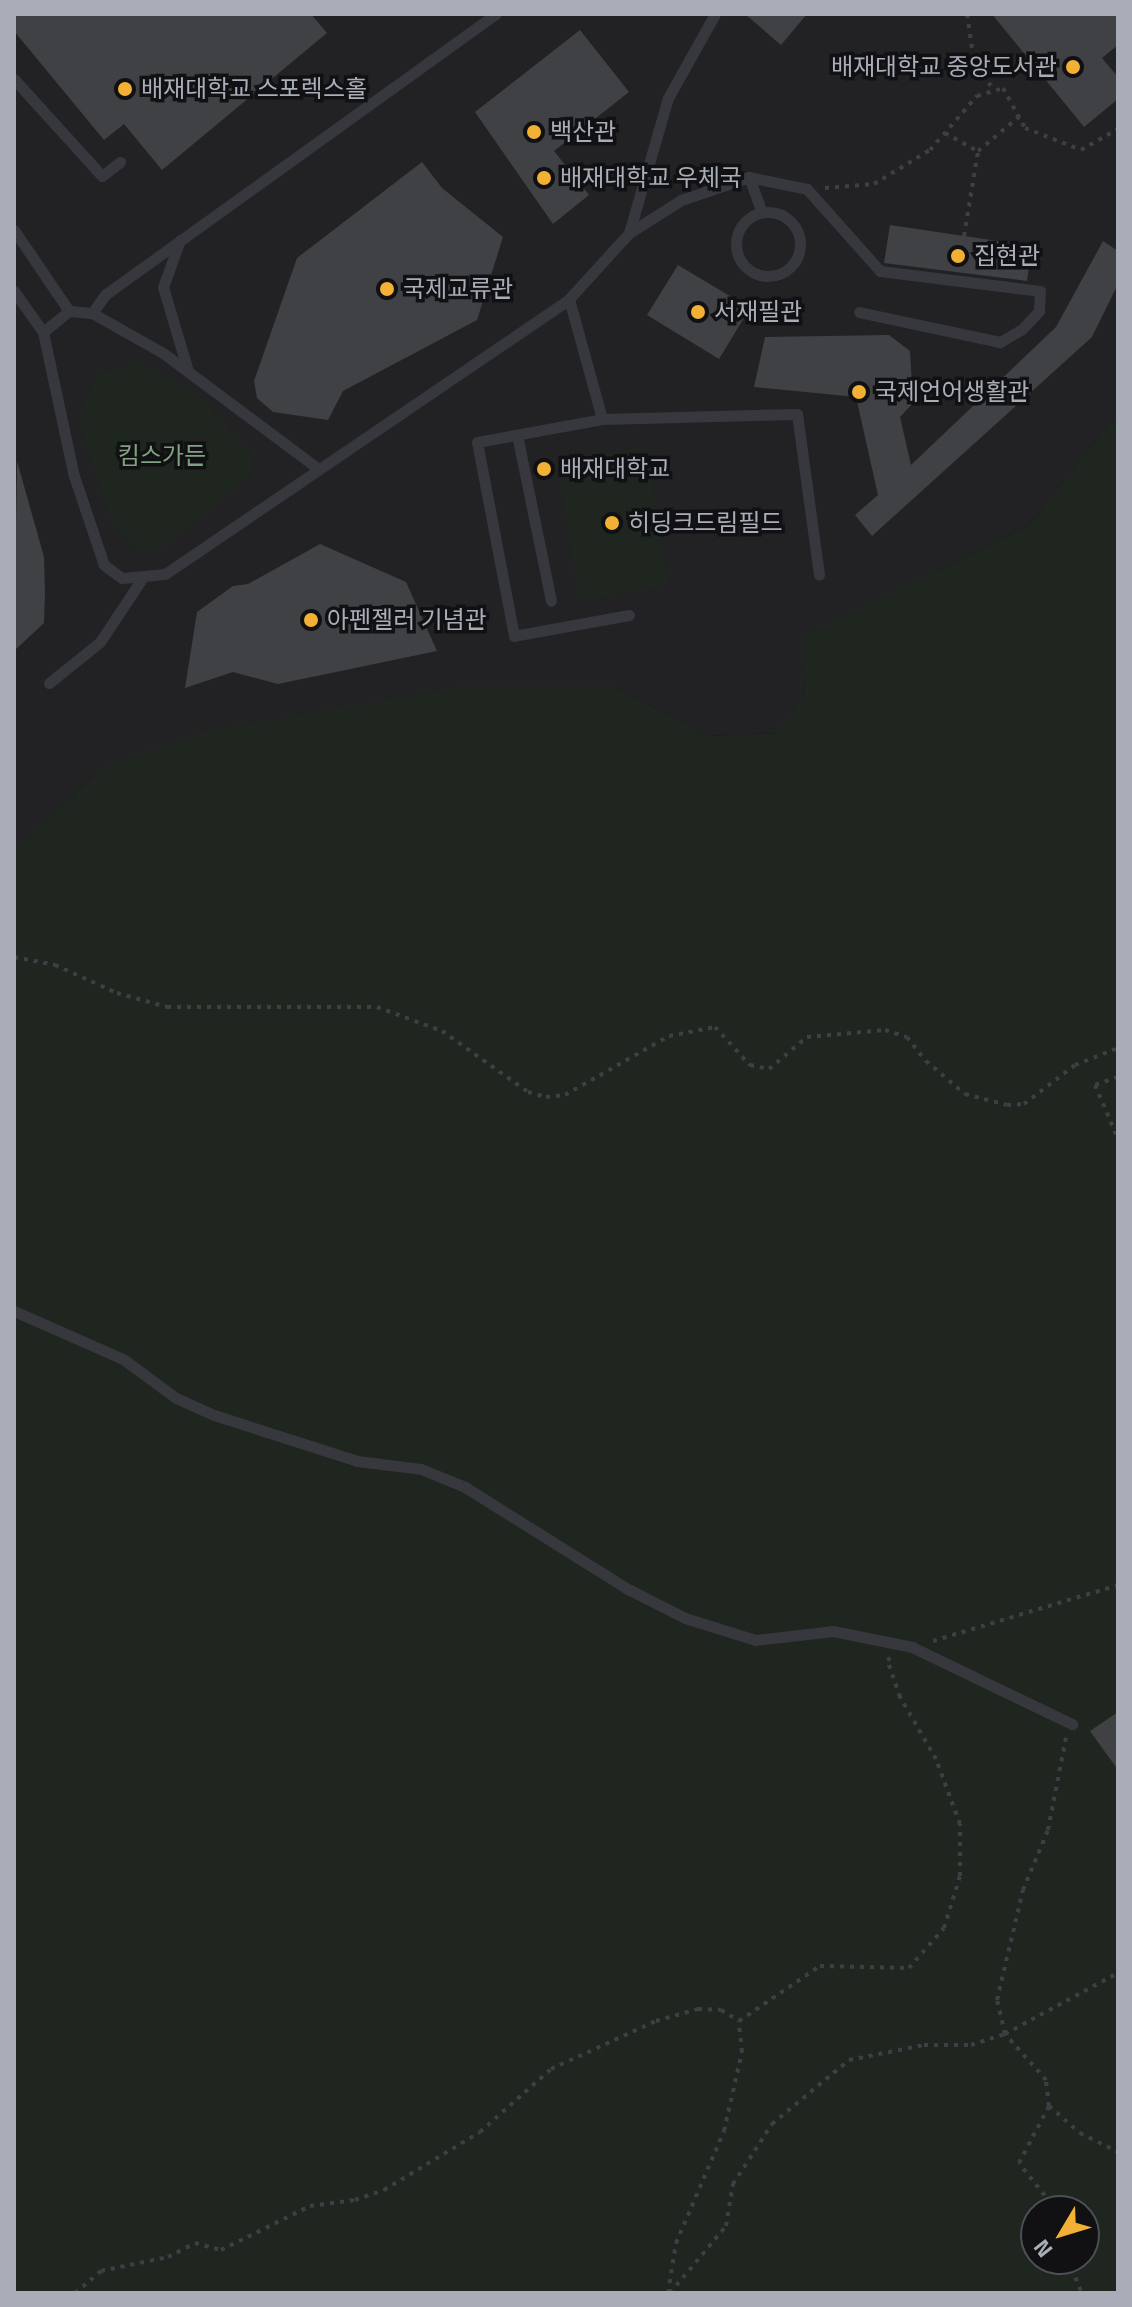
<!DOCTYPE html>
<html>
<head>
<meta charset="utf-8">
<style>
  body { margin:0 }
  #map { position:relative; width:1132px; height:2307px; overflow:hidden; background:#161618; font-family:"Titillium Web","Noto Sans KR",sans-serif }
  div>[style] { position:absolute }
  .built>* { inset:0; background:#222225 }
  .green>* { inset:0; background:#1e261f }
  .building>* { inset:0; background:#404145 }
  .path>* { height:4px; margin-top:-2px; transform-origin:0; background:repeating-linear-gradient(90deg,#3d3f44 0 4px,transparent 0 10px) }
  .lane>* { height:11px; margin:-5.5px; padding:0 5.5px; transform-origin:5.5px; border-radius:5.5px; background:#37383d }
  .lane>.ring { margin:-5.5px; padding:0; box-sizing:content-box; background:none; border:11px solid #37383d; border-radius:50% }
  .dots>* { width:22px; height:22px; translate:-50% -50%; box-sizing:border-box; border:4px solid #111113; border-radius:50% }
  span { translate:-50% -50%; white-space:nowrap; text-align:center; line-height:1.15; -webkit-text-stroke:7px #111113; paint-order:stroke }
  .poi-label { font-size:24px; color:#a8adb8 }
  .right { translate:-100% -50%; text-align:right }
  .left { translate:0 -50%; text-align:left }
  .park-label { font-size:24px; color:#7fa381 }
  .frame { position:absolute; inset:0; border:16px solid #a8adb8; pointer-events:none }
  .north { position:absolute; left:1020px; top:2195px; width:80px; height:80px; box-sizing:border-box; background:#111113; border:2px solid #4d4f55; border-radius:50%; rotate:232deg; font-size:22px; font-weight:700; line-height:32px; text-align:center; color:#a8adb8 }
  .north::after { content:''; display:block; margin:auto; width:28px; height:36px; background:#f2b134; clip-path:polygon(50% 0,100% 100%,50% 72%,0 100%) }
</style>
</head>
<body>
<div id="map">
  <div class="built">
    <div style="clip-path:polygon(14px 14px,1118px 14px,1118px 412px,1028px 526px,807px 635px,804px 694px,778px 733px,707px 736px,614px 686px,103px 767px,16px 851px)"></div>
  </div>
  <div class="green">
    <div style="clip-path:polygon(139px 363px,200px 395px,251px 454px,251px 471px,243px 483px,157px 551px,141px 552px,113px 523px,82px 436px,82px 408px,99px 374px)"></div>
    <div style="clip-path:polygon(evenodd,1118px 412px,1118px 2293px,14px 2293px,14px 847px,16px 850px,103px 767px,202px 732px,472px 685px,614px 686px,707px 736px,777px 733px,804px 694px,806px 635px,1028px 526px,1118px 412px,1036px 2211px,1084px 2211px,1084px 2259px,1036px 2259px,1036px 2211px)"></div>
    <div style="clip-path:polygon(646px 446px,669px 585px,579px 600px,556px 460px)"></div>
  </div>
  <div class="building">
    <div style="clip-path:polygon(14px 14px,311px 14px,327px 33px,162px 170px,124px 124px,104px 140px,14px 31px)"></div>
    <div style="clip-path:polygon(745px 14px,807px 14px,781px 45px)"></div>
    <div style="clip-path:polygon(992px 14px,1118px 14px,1118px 45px,1102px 58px,1118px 77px,1118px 99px,1084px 127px)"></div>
    <div style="clip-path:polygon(580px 30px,629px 92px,554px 151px,589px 195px,553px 224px,475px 112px)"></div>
    <div style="clip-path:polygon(422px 162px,442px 188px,503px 237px,477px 320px,343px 391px,328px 420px,273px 412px,257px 398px,254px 381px,297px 258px)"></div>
    <div style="clip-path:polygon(890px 225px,1032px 246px,1027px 281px,884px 263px)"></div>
    <div style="clip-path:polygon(1103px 241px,1118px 251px,1118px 284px,1092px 337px,872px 536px,855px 515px,878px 495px,856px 397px,754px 387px,765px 337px,889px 335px,910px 351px,913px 403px,900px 417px,911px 465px,1056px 327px)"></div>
    <div style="clip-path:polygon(678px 265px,750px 308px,719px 359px,647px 315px)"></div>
    <div style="clip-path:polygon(17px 461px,44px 557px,45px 594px,44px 623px,14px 651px)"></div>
    <div style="clip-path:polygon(320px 544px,406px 582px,437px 651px,278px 684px,233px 672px,185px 688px,197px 612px,233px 586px,248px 584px)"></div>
    <div style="clip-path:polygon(1118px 1712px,1118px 1770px,1090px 1731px)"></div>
  </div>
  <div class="path">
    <div style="left:967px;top:14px;width:55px;rotate:81.6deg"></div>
    <div style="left:975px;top:68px;width:30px;rotate:48deg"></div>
    <div style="left:945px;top:133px;width:38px;rotate:29deg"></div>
    <div style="left:825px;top:188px;width:49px;rotate:-4.7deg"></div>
    <div style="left:874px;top:184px;width:66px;rotate:-31.3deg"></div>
    <div style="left:930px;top:150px;width:72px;rotate:-49deg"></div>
    <div style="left:977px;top:96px;width:27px;rotate:-17deg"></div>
    <div style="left:1003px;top:88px;width:46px;rotate:61.2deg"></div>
    <div style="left:1025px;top:128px;width:60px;rotate:21.4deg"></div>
    <div style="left:1081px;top:150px;width:43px;rotate:-29.6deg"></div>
    <div style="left:964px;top:236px;width:86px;rotate:-80.6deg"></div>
    <div style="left:978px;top:151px;width:53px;rotate:-39.7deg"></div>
    <div style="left:14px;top:957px;width:42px;rotate:11deg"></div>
    <div style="left:55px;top:965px;width:68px;rotate:24.3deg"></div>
    <div style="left:117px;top:993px;width:52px;rotate:15.6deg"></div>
    <div style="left:167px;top:1007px;width:210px"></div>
    <div style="left:377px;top:1007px;width:69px;rotate:20.3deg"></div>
    <div style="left:442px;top:1031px;width:105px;rotate:35.3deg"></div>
    <div style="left:528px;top:1092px;width:19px;rotate:16deg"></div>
    <div style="left:546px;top:1097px;width:19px;rotate:-6deg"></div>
    <div style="left:565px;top:1095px;width:120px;rotate:-29.6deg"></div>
    <div style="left:669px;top:1036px;width:47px;rotate:-11.1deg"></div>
    <div style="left:715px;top:1027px;width:52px;rotate:47.4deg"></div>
    <div style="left:750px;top:1065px;width:19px;rotate:12deg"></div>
    <div style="left:769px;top:1069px;width:50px;rotate:-40.1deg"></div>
    <div style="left:807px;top:1037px;width:78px;rotate:-5.1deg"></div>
    <div style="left:885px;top:1030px;width:23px;rotate:18deg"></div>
    <div style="left:907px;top:1037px;width:31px;rotate:52deg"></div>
    <div style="left:926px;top:1061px;width:51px;rotate:40.2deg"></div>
    <div style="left:965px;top:1094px;width:43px;rotate:14.7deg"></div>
    <div style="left:1007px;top:1105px;width:17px;rotate:-3deg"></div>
    <div style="left:1024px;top:1104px;width:64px;rotate:-37.4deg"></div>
    <div style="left:1075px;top:1065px;width:46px;rotate:-21.6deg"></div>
    <div style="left:1118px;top:1077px;width:24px;rotate:161deg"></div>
    <div style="left:1095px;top:1085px;width:59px;rotate:66.9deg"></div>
    <div style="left:933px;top:1641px;width:193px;rotate:-16.8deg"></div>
    <div style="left:1049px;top:2106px;width:41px;rotate:41.1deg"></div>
    <div style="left:1080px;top:2133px;width:42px;rotate:26.6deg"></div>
    <div style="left:1057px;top:2211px;width:61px;rotate:-128.4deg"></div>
    <div style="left:1019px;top:2163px;width:64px;rotate:-62.2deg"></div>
    <div style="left:1049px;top:2106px;width:26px;rotate:-97deg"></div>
    <div style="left:1046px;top:2080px;width:62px;rotate:-131.7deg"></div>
    <div style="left:1005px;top:2034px;width:35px;rotate:-103deg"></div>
    <div style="left:997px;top:2000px;width:113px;rotate:-76.7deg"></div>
    <div style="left:1023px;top:1890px;width:65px;rotate:-67.4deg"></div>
    <div style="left:1048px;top:1830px;width:95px;rotate:-79deg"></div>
    <div style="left:1068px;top:2259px;width:37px;rotate:68deg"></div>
    <div style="left:75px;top:2293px;width:34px;rotate:-40deg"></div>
    <div style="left:101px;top:2271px;width:68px;rotate:-11.8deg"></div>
    <div style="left:168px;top:2257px;width:30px;rotate:-27deg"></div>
    <div style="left:195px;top:2243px;width:27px;rotate:15deg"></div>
    <div style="left:221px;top:2250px;width:99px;rotate:-26.3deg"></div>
    <div style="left:310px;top:2206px;width:45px;rotate:-7.6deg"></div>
    <div style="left:355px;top:2200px;width:31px;rotate:-19deg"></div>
    <div style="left:384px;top:2190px;width:112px;rotate:-31.1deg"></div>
    <div style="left:480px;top:2132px;width:95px;rotate:-41.6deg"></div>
    <div style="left:551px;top:2069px;width:115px;rotate:-24.6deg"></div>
    <div style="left:656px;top:2021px;width:44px;rotate:-15.9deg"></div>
    <div style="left:698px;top:2009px;width:23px;rotate:2deg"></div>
    <div style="left:721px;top:2010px;width:21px;rotate:31deg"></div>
    <div style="left:668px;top:2293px;width:51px;rotate:-80.9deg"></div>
    <div style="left:676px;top:2243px;width:122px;rotate:-66.8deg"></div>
    <div style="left:724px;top:2131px;width:81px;rotate:-77.2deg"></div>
    <div style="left:742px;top:2052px;width:31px;rotate:-96deg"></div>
    <div style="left:739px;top:2021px;width:98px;rotate:-34.2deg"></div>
    <div style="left:820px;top:1966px;width:89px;rotate:1.3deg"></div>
    <div style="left:909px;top:1968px;width:53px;rotate:-48.8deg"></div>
    <div style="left:944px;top:1928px;width:54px;rotate:-72.9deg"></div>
    <div style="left:960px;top:1876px;width:52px;rotate:-90deg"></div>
    <div style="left:960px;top:1824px;width:69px;rotate:-110.3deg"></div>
    <div style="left:936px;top:1759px;width:72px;rotate:-120.1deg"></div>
    <div style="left:900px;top:1697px;width:39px;rotate:-109deg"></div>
    <div style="left:887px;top:1660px;width:4px;rotate:-27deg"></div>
    <div style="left:670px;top:2293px;width:87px;rotate:-50.1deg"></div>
    <div style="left:726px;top:2226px;width:43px;rotate:-80.5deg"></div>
    <div style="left:733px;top:2184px;width:72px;rotate:-57deg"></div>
    <div style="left:772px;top:2124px;width:100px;rotate:-39.7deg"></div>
    <div style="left:849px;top:2060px;width:76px;rotate:-11.3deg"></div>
    <div style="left:924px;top:2045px;width:47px"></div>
    <div style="left:971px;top:2045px;width:36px;rotate:-18deg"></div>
    <div style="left:1005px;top:2034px;width:128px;rotate:-28.4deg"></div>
  </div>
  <div class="lane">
    <div style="left:14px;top:79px;width:131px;rotate:47.8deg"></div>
    <div style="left:102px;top:176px;width:23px;rotate:-38deg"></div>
    <div style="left:749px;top:177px;width:37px;rotate:70deg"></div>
    <div class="ring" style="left:736px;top:212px;width:53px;height:53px"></div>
    <div style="left:14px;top:230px;width:98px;rotate:55.8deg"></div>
    <div style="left:629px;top:233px;width:62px;rotate:-32.4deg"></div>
    <div style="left:681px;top:200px;width:72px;rotate:-18.7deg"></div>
    <div style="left:749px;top:177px;width:59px;rotate:11.7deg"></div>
    <div style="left:807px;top:189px;width:110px;rotate:48.3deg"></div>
    <div style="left:880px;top:271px;width:161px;rotate:7.1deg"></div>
    <div style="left:1040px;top:291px;width:20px;rotate:93deg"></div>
    <div style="left:1039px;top:311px;width:25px;rotate:133deg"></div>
    <div style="left:1022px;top:329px;width:26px;rotate:149deg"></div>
    <div style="left:1000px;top:342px;width:144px;rotate:-168deg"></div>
    <div style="left:180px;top:240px;width:50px;rotate:109.9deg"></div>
    <div style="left:163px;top:287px;width:88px;rotate:73.4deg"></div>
    <div style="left:14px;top:291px;width:50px;rotate:54.7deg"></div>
    <div style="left:43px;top:332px;width:147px;rotate:77.9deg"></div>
    <div style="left:74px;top:476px;width:94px;rotate:71.4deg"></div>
    <div style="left:104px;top:565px;width:22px;rotate:36deg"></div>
    <div style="left:122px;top:578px;width:43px;rotate:-5.3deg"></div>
    <div style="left:165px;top:574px;width:489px;rotate:-34.2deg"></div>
    <div style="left:569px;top:299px;width:89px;rotate:-47.7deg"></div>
    <div style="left:629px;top:233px;width:141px;rotate:-73.9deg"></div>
    <div style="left:668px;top:98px;width:96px;rotate:-60.8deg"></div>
    <div style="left:569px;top:299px;width:124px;rotate:74.6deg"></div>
    <div style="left:92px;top:313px;width:24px;rotate:-54deg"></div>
    <div style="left:106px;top:294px;width:480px;rotate:-35.7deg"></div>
    <div style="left:43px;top:332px;width:33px;rotate:-39deg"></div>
    <div style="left:69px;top:311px;width:23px;rotate:5deg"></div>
    <div style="left:92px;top:313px;width:81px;rotate:29.4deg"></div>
    <div style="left:163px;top:353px;width:191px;rotate:36.7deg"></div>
    <div style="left:517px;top:435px;width:169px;rotate:78.4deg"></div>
    <div style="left:629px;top:615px;width:117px;rotate:169.7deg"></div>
    <div style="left:514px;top:636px;width:197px;rotate:-100.8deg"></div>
    <div style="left:477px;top:442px;width:127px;rotate:-10.4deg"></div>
    <div style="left:602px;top:419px;width:195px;rotate:-1.5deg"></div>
    <div style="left:797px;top:414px;width:162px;rotate:82.2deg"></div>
    <div style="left:49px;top:683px;width:65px;rotate:-38.8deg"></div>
    <div style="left:100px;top:642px;width:74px;rotate:-56.5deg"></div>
    <div style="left:14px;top:1311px;width:119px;rotate:23.8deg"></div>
    <div style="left:123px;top:1359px;width:66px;rotate:36.3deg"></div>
    <div style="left:176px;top:1398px;width:42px;rotate:24.1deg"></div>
    <div style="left:214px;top:1415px;width:150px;rotate:17.8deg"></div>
    <div style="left:357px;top:1461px;width:64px;rotate:7.1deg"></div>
    <div style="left:421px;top:1469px;width:48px;rotate:22.2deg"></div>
    <div style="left:465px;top:1487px;width:190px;rotate:32.1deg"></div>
    <div style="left:626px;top:1588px;width:66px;rotate:27deg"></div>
    <div style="left:685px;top:1618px;width:73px;rotate:17.4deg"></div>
    <div style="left:755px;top:1640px;width:79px;rotate:-6.6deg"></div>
    <div style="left:833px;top:1631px;width:81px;rotate:11.4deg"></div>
    <div style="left:912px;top:1647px;width:178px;rotate:25.7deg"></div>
  </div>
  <div class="dots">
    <div style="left:1073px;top:67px;background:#f2b134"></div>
    <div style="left:125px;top:89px;background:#f2b134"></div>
    <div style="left:534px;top:132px;background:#f2b134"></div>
    <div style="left:544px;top:178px;background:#f2b134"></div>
    <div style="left:958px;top:256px;background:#f2b134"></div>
    <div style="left:387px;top:289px;background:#f2b134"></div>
    <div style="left:698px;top:312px;background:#f2b134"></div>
    <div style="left:859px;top:392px;background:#f2b134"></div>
    <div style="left:544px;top:469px;background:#f2b134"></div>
    <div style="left:612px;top:523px;background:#f2b134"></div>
    <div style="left:311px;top:620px;background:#f2b134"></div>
  </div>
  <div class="poi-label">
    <span class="right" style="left:1057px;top:67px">배재대학교 중앙도서관</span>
    <span class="left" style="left:141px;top:89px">배재대학교 스포렉스홀</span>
    <span class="left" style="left:550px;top:132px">백산관</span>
    <span class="left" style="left:560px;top:178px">배재대학교 우체국</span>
    <span class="left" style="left:974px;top:256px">집현관</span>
    <span class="left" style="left:403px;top:289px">국제교류관</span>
    <span class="left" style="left:714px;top:312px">서재필관</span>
    <span class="left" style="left:875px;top:392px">국제언어생활관</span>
    <span class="left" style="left:560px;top:469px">배재대학교</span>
    <span class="left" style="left:628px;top:523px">히딩크드림필드</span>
    <span class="left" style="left:327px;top:620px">아펜젤러 기념관</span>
  </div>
  <div class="park-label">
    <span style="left:162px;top:456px">킴스가든</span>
  </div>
  <div class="frame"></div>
  <div class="north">N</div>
</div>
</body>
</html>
